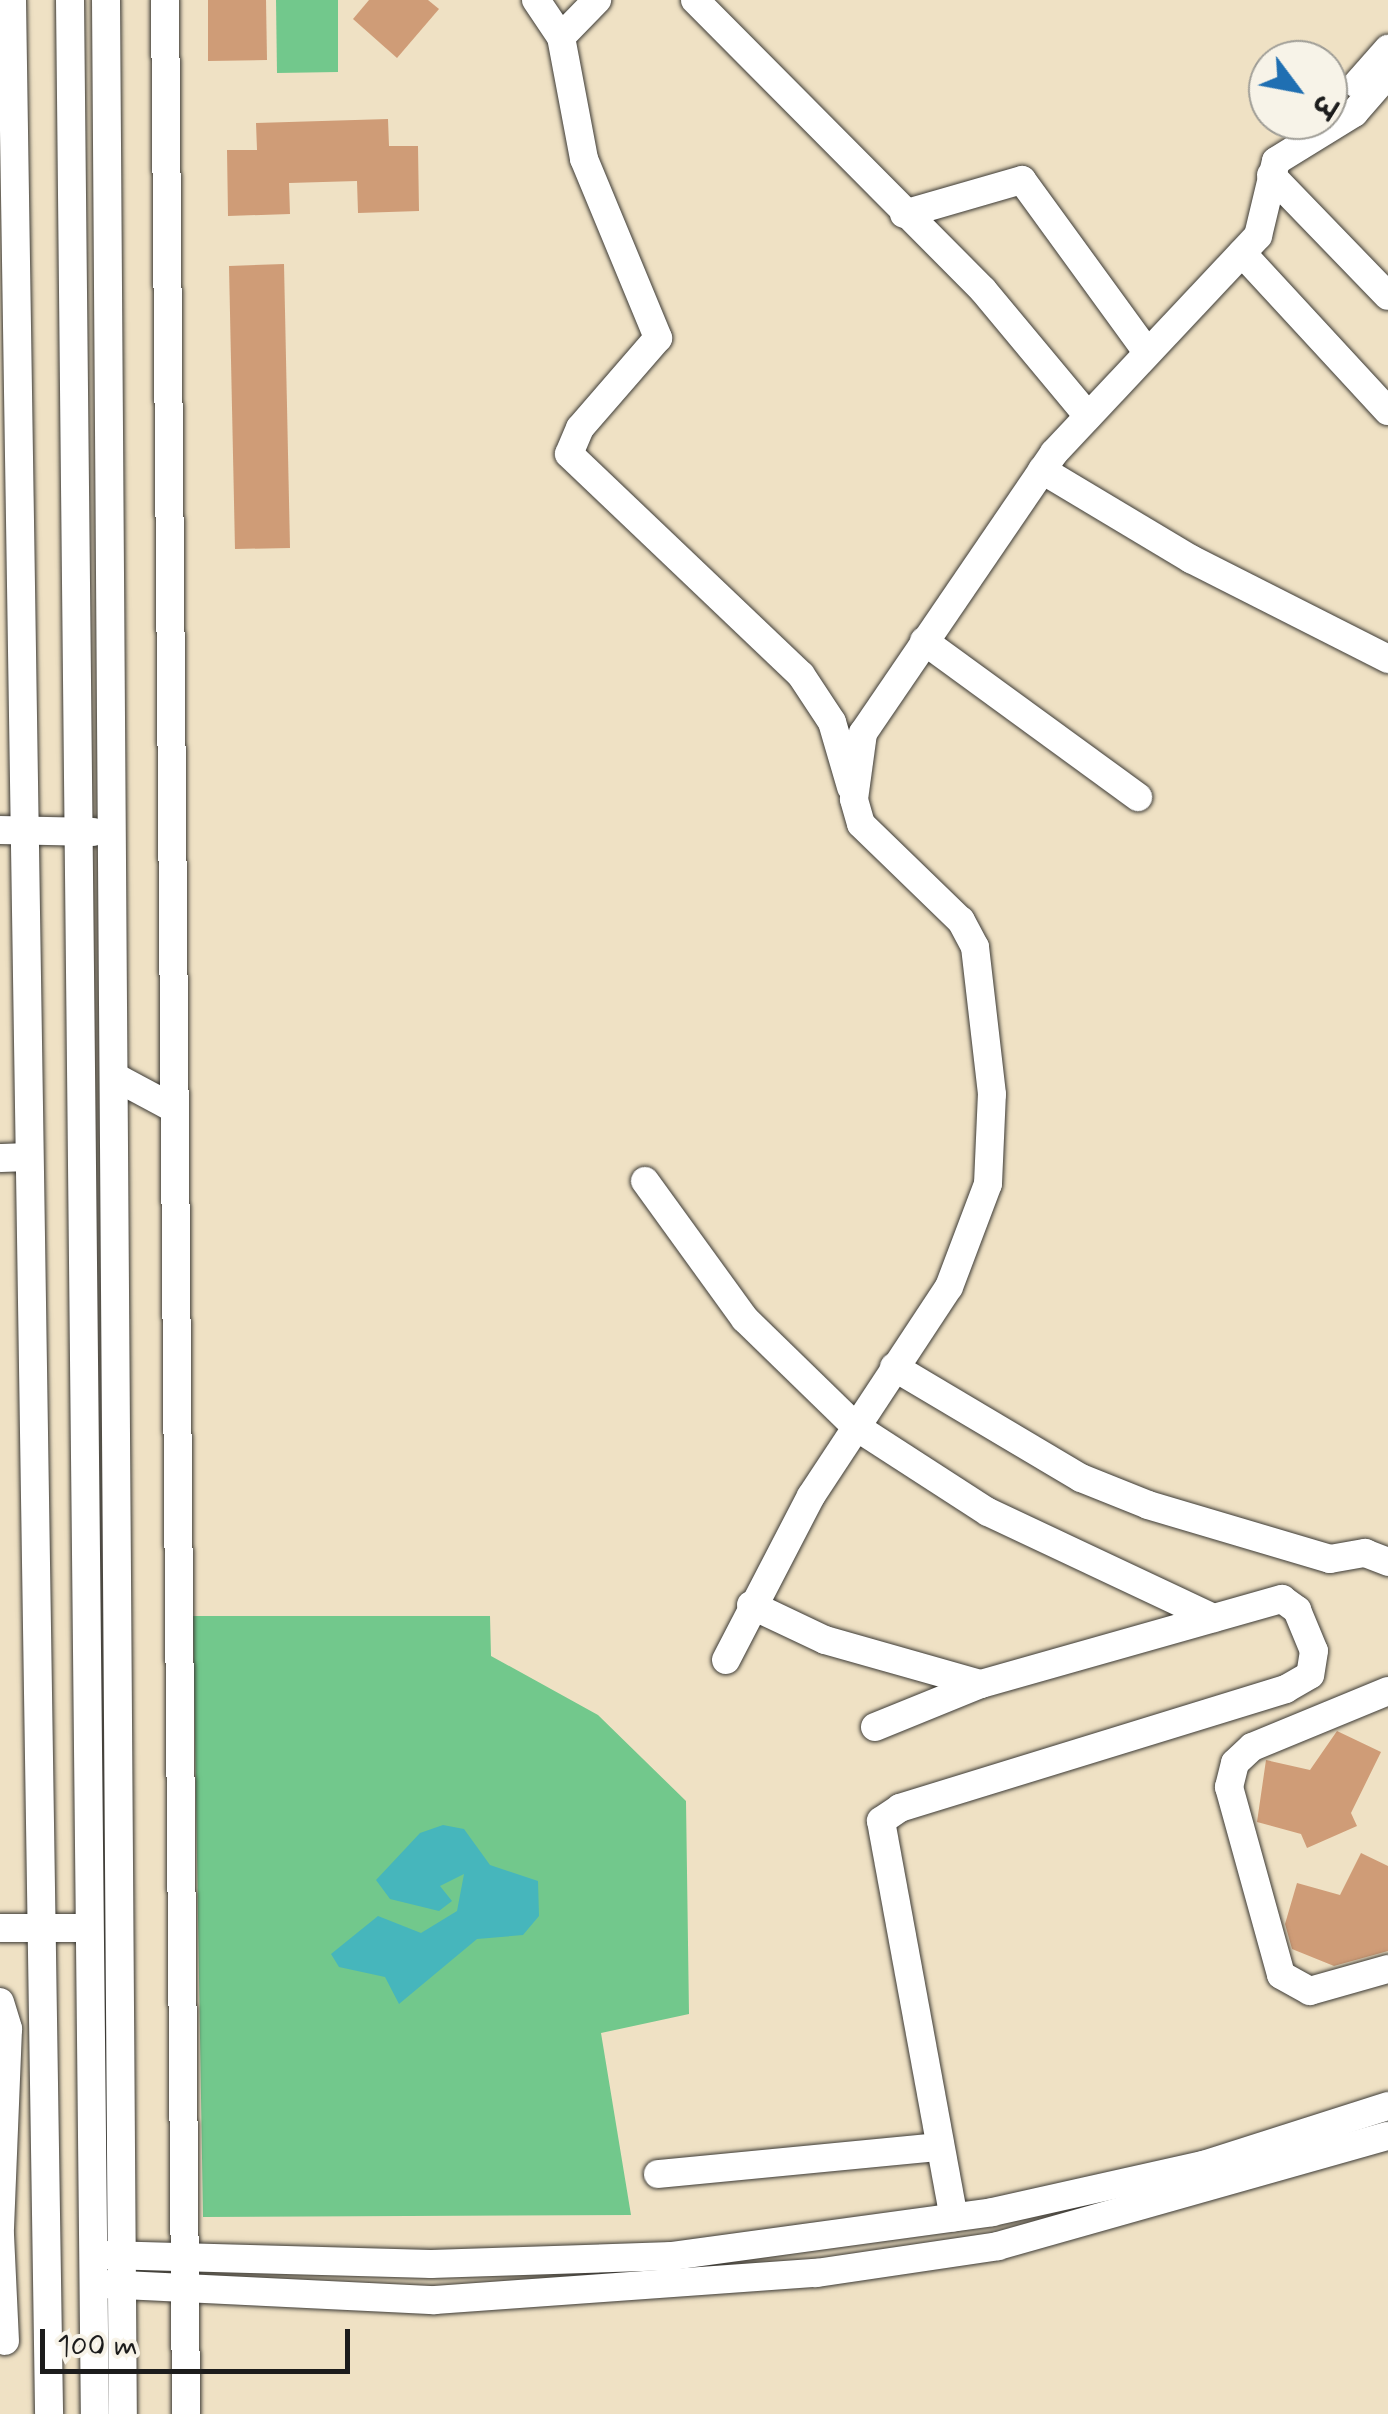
<!DOCTYPE html>
<html>
<head>
<meta charset="utf-8">
<style>
  body { margin:0 }
  #map { position:relative; width:1388px; height:2414px; overflow:hidden; background:#efe1c4; font-family:Mynerve,"Playpen Sans Deva",sans-serif }
  div>[style] { position:absolute }
  .green>* { inset:0; background:#72c88c }
  .water>* { inset:0; background:#46b6bc }
  .building>* { inset:0; background:#cf9c77 }
  .roads { filter:drop-shadow(0 0 2px #3c3a35) drop-shadow(0 0 2px #3c3a35) }
  .minor>* { height:28px; margin:-14px; padding:0 14px; transform-origin:14px; border-radius:14px; background:#fff }
  span { translate:-50% -50%; white-space:nowrap; text-align:center; line-height:1.15; -webkit-text-stroke:10px #f7f3e8; paint-order:stroke }
  .north { position:absolute; left:1248px; top:40px; width:100px; height:100px; box-sizing:border-box; background:#f7f3e8; border:2px solid #9f9d96; border-radius:50%; rotate:122deg; font-size:28px; font-weight:700; line-height:40px; text-align:center; color:#1c1c1c }
  .north::after { content:''; display:block; margin:auto; width:35px; height:45px; background:#1f6fb2; clip-path:polygon(50% 0,100% 100%,50% 72%,0 100%) }
  .scale { position:absolute; left:40px; top:2329px; width:310px; height:45px; box-sizing:border-box; border:5px solid #1c1c1c; border-top:0; padding-left:12px; font-size:30px; line-height:35px; white-space:nowrap; color:#1c1c1c; -webkit-text-stroke:8px #f7f3e8; paint-order:stroke }
</style>
</head>
<body>
<div id="map">
  <div class="green">
    <div style="clip-path:polygon(276px 0,338px 0,338px 72px,277px 73px)"></div>
    <div style="clip-path:polygon(193px 1616px,490px 1616px,491px 1656px,598px 1715px,686px 1801px,689px 2014px,601px 2033px,631px 2215px,203px 2217px)"></div>
  </div>
  <div class="water">
    <div style="clip-path:polygon(443px 1825px,464px 1829px,490px 1865px,538px 1881px,539px 1916px,523px 1935px,477px 1939px,399px 2004px,385px 1977px,339px 1967px,331px 1954px,378px 1916px,421px 1933px,457px 1911px,464px 1874px,440px 1886px,452px 1901px,439px 1911px,390px 1899px,376px 1880px,420px 1833px)"></div>
  </div>
  <div class="building">
    <div style="clip-path:polygon(208px 0,266px 0,267px 60px,208px 61px)"></div>
    <div style="clip-path:polygon(369px 0,428px 0,439px 9px,397px 58px,353px 19px)"></div>
    <div style="clip-path:polygon(388px 119px,389px 146px,418px 146px,419px 211px,358px 213px,357px 181px,289px 183px,290px 214px,228px 216px,227px 150px,257px 150px,256px 123px)"></div>
    <div style="clip-path:polygon(284px 264px,290px 548px,235px 549px,229px 266px)"></div>
    <div style="clip-path:polygon(1337px 1731px,1381px 1752px,1351px 1813px,1357px 1826px,1307px 1848px,1301px 1834px,1257px 1822px,1266px 1760px,1310px 1770px)"></div>
    <div style="clip-path:polygon(1361px 1853px,1388px 1866px,1388px 1951px,1334px 1966px,1292px 1949px,1285px 1924px,1297px 1883px,1340px 1895px)"></div>
  </div>
  <div class="roads">
    <div class="minor">
      <div style="left:12px;top:0;width:2414px;rotate:89.12deg"></div>
      <div style="left:70px;top:0;width:2414px;rotate:89.41deg"></div>
      <div style="left:106px;top:0;width:2414px;rotate:89.6deg"></div>
      <div style="left:165px;top:0;width:2414px;rotate:89.5deg"></div>
      <div style="left:536px;top:0;width:45px;rotate:56deg"></div>
      <div style="left:561px;top:37px;width:124px;rotate:79.3deg"></div>
      <div style="left:584px;top:159px;width:194px;rotate:67.5deg"></div>
      <div style="left:658px;top:338px;width:119px;rotate:130.9deg"></div>
      <div style="left:580px;top:428px;width:28px;rotate:113deg"></div>
      <div style="left:569px;top:454px;width:320px;rotate:43.6deg"></div>
      <div style="left:801px;top:675px;width:56px;rotate:56.6deg"></div>
      <div style="left:832px;top:722px;width:68px;rotate:73.7deg"></div>
      <div style="left:695px;top:0;width:409px;rotate:45.2deg"></div>
      <div style="left:983px;top:290px;width:164px;rotate:50.2deg"></div>
      <div style="left:561px;top:37px;width:52px;rotate:-45.8deg"></div>
      <div style="left:1357px;top:84px;width:47px;rotate:-48.5deg"></div>
      <div style="left:1271px;top:175px;width:168px;rotate:46deg"></div>
      <div style="left:904px;top:214px;width:123px;rotate:-16.1deg"></div>
      <div style="left:1022px;top:180px;width:213px;rotate:54deg"></div>
      <div style="left:1242px;top:253px;width:215px;rotate:47.3deg"></div>
      <div style="left:1042px;top:470px;width:174px;rotate:30.9deg"></div>
      <div style="left:1191px;top:559px;width:221px;rotate:26.9deg"></div>
      <div style="left:924px;top:641px;width:265px;rotate:36.1deg"></div>
      <div style="left:0;top:830px;width:93px;rotate:1.2deg"></div>
      <div style="left:117px;top:1078px;width:64px;rotate:28.2deg"></div>
      <div style="left:0;top:1158px;width:28px;rotate:-2deg"></div>
      <div style="left:645px;top:1181px;width:170px;rotate:54.1deg"></div>
      <div style="left:745px;top:1319px;width:153px;rotate:44.2deg"></div>
      <div style="left:855px;top:1426px;width:158px;rotate:32.9deg"></div>
      <div style="left:988px;top:1512px;width:249px;rotate:25.2deg"></div>
      <div style="left:894px;top:1367px;width:217px;rotate:30.7deg"></div>
      <div style="left:1081px;top:1478px;width:72px;rotate:21.9deg"></div>
      <div style="left:1148px;top:1505px;width:190px;rotate:16.5deg"></div>
      <div style="left:1330px;top:1559px;width:36px;rotate:-10deg"></div>
      <div style="left:1365px;top:1553px;width:25px;rotate:21deg"></div>
      <div style="left:751px;top:1605px;width:82px;rotate:25.3deg"></div>
      <div style="left:825px;top:1640px;width:162px;rotate:15.8deg"></div>
      <div style="left:726px;top:1660px;width:185px;rotate:-62.6deg"></div>
      <div style="left:811px;top:1496px;width:250px;rotate:-56.6deg"></div>
      <div style="left:949px;top:1287px;width:110px;rotate:-69.3deg"></div>
      <div style="left:988px;top:1184px;width:90px;rotate:-87.5deg"></div>
      <div style="left:992px;top:1094px;width:148px;rotate:-96.6deg"></div>
      <div style="left:975px;top:947px;width:30px;rotate:-118deg"></div>
      <div style="left:961px;top:921px;width:139px;rotate:-135.9deg"></div>
      <div style="left:861px;top:824px;width:26px;rotate:-106deg"></div>
      <div style="left:854px;top:799px;width:67px;rotate:-82.2deg"></div>
      <div style="left:863px;top:733px;width:339px;rotate:-55.7deg"></div>
      <div style="left:1054px;top:453px;width:298px;rotate:-46.8deg"></div>
      <div style="left:1258px;top:236px;width:77px;rotate:-76.5deg"></div>
      <div style="left:1276px;top:161px;width:92px;rotate:-31.6deg"></div>
      <div style="left:1354px;top:113px;width:52px;rotate:-48.9deg"></div>
      <div style="left:1388px;top:1691px;width:147px;rotate:157.6deg"></div>
      <div style="left:1252px;top:1747px;width:23px;rotate:137deg"></div>
      <div style="left:1235px;top:1763px;width:25px;rotate:104deg"></div>
      <div style="left:1229px;top:1787px;width:195px;rotate:74.5deg"></div>
      <div style="left:1281px;top:1975px;width:33px;rotate:29deg"></div>
      <div style="left:1310px;top:1991px;width:81px;rotate:-15.8deg"></div>
      <div style="left:875px;top:1727px;width:114px;rotate:-22.1deg"></div>
      <div style="left:981px;top:1684px;width:313px;rotate:-15.8deg"></div>
      <div style="left:1282px;top:1599px;width:19px;rotate:36deg"></div>
      <div style="left:1297px;top:1610px;width:44px;rotate:67.5deg"></div>
      <div style="left:1314px;top:1651px;width:24px;rotate:99deg"></div>
      <div style="left:1310px;top:1675px;width:28px;rotate:150deg"></div>
      <div style="left:1286px;top:1689px;width:404px;rotate:162.9deg"></div>
      <div style="left:900px;top:1808px;width:23px;rotate:146deg"></div>
      <div style="left:881px;top:1821px;width:403px;rotate:79.6deg"></div>
      <div style="left:0;top:1928px;width:89px"></div>
      <div style="left:0;top:2002px;width:28px;rotate:73deg"></div>
      <div style="left:8px;top:2029px;width:203px;rotate:92.3deg"></div>
      <div style="left:658px;top:2174px;width:282px;rotate:-5.5deg"></div>
      <div style="left:0;top:2235px;width:106px;rotate:87.3deg"></div>
      <div style="left:105px;top:2255px;width:326px;rotate:1.6deg"></div>
      <div style="left:431px;top:2264px;width:241px;rotate:-1.9deg"></div>
      <div style="left:672px;top:2256px;width:323px;rotate:-7.8deg"></div>
      <div style="left:992px;top:2212px;width:216px;rotate:-12.6deg"></div>
      <div style="left:1203px;top:2165px;width:194px;rotate:-17.7deg"></div>
      <div style="left:103px;top:2284px;width:332px;rotate:2.8deg"></div>
      <div style="left:435px;top:2300px;width:382px;rotate:-4.1deg"></div>
      <div style="left:816px;top:2273px;width:184px;rotate:-8.4deg"></div>
      <div style="left:998px;top:2246px;width:405px;rotate:-15.8deg"></div>
    </div>
  </div>
  <div class="north">उ</div>
  <div class="scale">100 m</div>
</div>
</body>
</html>
